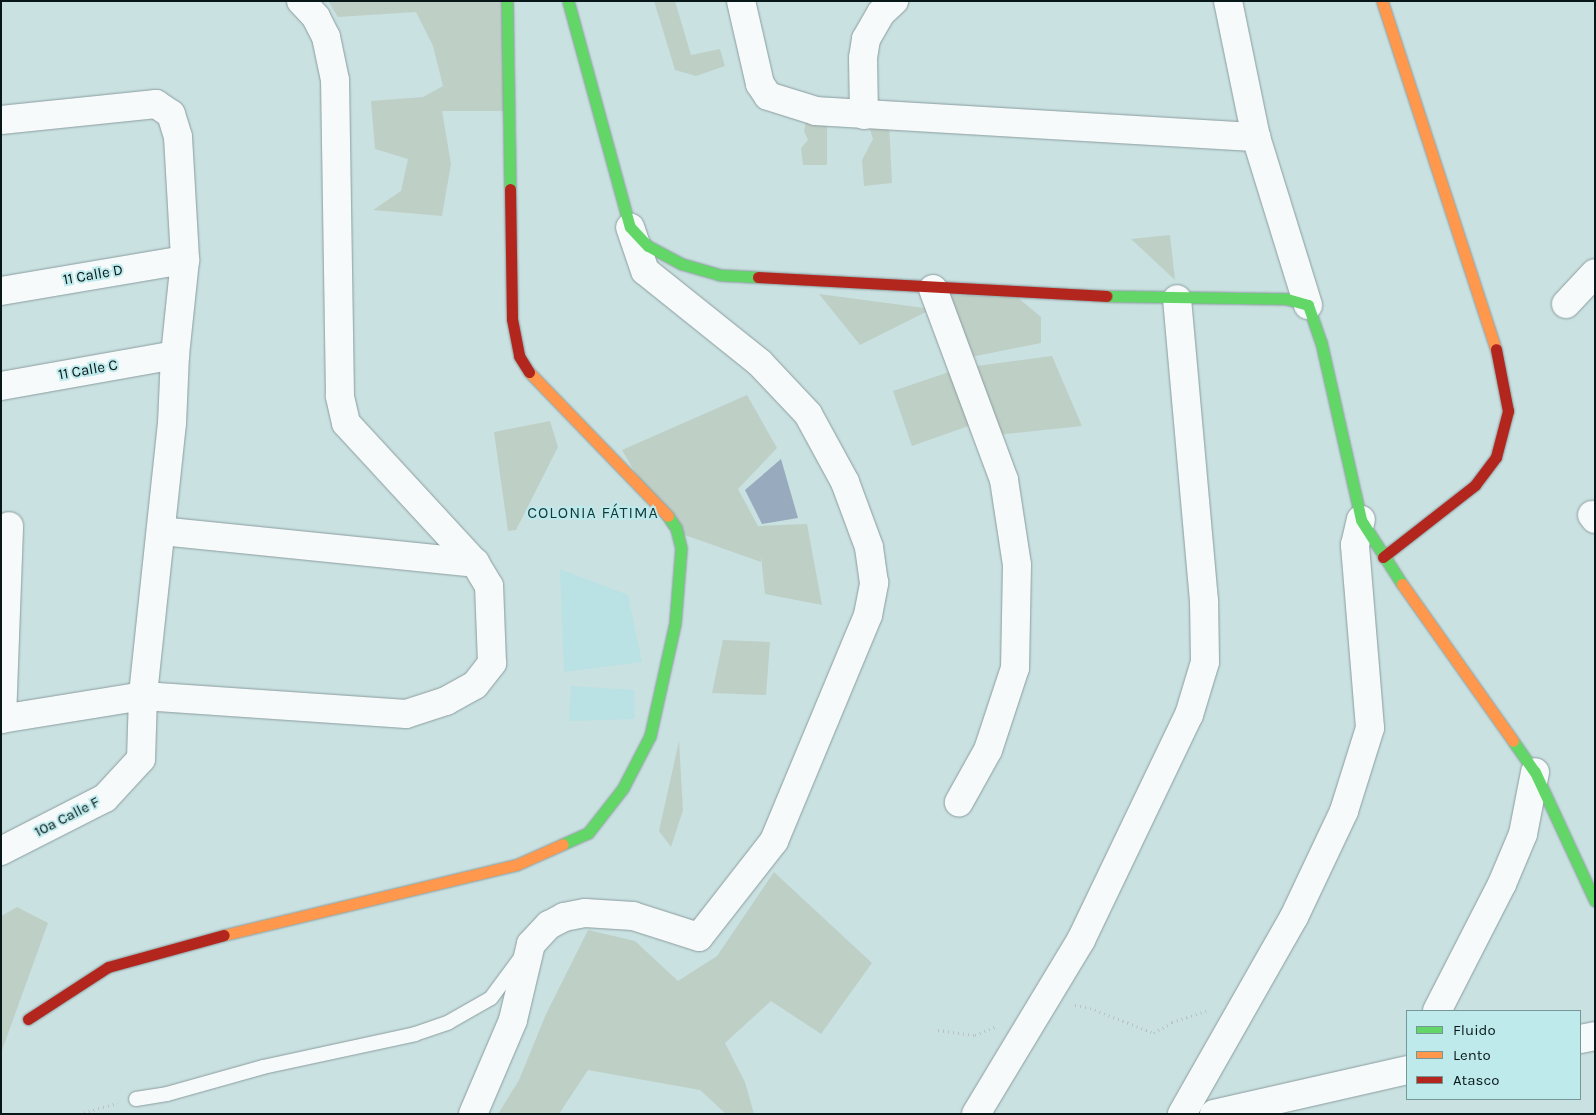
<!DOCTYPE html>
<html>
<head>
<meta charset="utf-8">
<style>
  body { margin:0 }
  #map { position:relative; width:1596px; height:1115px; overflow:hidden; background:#cae1e2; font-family:Karla,sans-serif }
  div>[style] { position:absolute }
  .built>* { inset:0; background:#bae1e3 }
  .green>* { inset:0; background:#becfc6 }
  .water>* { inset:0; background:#98aabe }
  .path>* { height:3px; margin-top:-1.5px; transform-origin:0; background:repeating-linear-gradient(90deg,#b9c0c0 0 1px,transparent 0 5px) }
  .roads { filter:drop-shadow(0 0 1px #8b9d9e) drop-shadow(0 0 1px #8b9d9e) }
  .lane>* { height:14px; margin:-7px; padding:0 7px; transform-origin:7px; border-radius:7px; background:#f7fafb }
  .street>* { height:28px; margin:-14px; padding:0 14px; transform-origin:14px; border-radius:14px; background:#f7fafb }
  .fast>* { height:11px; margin:-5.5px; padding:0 5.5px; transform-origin:5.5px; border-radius:5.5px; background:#63d668 }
  .slow>* { height:11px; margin:-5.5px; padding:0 5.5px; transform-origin:5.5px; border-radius:5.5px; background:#ff974d }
  .jam>* { height:11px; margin:-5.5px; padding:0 5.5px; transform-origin:5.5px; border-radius:5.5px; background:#b3261e }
  span { translate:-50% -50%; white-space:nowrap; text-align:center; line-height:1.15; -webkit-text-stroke:4px #bfeaec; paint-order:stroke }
  .street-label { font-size:15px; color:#081819 }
  .neighbourhood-label { font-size:16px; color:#10393b; letter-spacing:1px }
  .frame { position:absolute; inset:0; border:2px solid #081819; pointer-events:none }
  .legend { position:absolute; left:1406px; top:1010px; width:175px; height:90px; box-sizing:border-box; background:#bfeaec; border:1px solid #769698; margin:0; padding:6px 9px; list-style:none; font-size:15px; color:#081819 }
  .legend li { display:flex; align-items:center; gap:10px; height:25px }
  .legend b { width:25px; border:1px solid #769698 }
</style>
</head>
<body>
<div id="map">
  <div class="built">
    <div style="clip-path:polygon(560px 569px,628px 595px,642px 662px,564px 672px)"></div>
    <div style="clip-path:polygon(571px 686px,634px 690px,635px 719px,569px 721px)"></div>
  </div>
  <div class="green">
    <div style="clip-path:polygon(328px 1px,514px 1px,510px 111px,442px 111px,451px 164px,442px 216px,373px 210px,401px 191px,408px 159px,375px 149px,371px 101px,423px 97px,443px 86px,433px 46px,416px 12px,338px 17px)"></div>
    <div style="clip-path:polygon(654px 1px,675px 1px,691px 55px,720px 49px,725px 66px,696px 76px,675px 70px)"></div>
    <div style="clip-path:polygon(808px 111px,827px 117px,827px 165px,803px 165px,801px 148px,808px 140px,804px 131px)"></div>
    <div style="clip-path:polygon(867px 119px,889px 123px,892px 183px,864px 186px,862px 160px,873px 139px)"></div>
    <div style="clip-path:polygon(1170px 235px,1175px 280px,1131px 239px)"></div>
    <div style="clip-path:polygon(819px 294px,932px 309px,860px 345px)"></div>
    <div style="clip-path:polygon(941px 295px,1017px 297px,1041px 317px,1041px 343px,966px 358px)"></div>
    <div style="clip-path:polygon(1052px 356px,1082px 426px,996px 435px,969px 367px)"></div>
    <div style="clip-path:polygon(958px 369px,977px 423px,912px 446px,893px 391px)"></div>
    <div style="clip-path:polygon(747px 395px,777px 448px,738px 489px,758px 526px,807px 524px,822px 605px,765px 594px,761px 556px,761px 562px,668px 529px,622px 450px)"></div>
    <div style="clip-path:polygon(550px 421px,558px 447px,516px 530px,508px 531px,494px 432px)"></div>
    <div style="clip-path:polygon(723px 640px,770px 642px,766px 695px,712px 693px)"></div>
    <div style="clip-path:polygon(679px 741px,683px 810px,671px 847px,659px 831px)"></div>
    <div style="clip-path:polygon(774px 872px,872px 963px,821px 1034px,771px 1001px,725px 1043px,745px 1082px,754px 1114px,726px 1114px,700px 1090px,588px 1070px,559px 1114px,498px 1114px,519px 1080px,546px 1014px,588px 930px,635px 941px,678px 981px,717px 956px)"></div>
    <div style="clip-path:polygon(17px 907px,48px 923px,1px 1053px,1px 916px)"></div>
  </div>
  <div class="water">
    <div style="clip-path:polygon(781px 459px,798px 518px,762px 524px,745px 490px)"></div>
  </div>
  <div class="path">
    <div style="left:1075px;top:1005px;width:15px;rotate:11deg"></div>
    <div style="left:1090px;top:1008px;width:69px;rotate:21.3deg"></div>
    <div style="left:1154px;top:1033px;width:21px;rotate:-31deg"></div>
    <div style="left:1172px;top:1022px;width:39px;rotate:-18deg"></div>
    <div style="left:938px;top:1030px;width:37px;rotate:8deg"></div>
    <div style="left:975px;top:1035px;width:22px;rotate:-22deg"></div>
    <div style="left:79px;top:1114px;width:40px;rotate:-16deg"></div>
  </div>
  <div class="roads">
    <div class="lane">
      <div style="left:136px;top:1099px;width:31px;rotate:-9deg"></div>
      <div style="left:167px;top:1094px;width:100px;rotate:-15.7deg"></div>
      <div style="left:263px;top:1067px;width:156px;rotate:-12.2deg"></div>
      <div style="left:415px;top:1034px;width:36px;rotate:-19deg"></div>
      <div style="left:449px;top:1022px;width:48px;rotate:-29.7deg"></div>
      <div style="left:491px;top:998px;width:52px;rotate:-53.6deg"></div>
    </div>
    <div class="street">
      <div style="left:741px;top:1px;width:85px;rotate:77.1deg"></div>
      <div style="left:760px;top:84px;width:14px;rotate:56deg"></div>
      <div style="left:768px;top:96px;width:50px;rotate:17.4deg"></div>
      <div style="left:816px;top:111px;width:441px;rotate:3.4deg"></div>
      <div style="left:1228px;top:1px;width:139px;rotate:78.4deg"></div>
      <div style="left:1256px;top:137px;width:176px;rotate:72.8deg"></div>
      <div style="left:864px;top:115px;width:57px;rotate:-91deg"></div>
      <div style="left:863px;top:58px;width:19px;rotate:-81deg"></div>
      <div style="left:866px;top:39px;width:30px;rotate:-60deg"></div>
      <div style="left:881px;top:13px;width:18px;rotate:-43deg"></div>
      <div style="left:1px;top:120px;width:156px;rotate:-5.9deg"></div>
      <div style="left:156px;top:104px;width:18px;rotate:34deg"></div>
      <div style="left:171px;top:114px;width:24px;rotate:73deg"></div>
      <div style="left:178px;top:137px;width:123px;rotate:86.7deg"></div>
      <div style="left:185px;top:260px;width:96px;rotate:96deg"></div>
      <div style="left:175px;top:355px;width:68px;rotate:92.5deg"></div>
      <div style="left:172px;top:423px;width:275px;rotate:96.1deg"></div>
      <div style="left:143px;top:696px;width:63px;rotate:91.8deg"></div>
      <div style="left:141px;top:759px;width:53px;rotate:132.7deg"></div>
      <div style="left:105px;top:798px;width:117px;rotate:153deg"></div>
      <div style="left:933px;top:289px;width:204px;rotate:69.6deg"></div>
      <div style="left:1004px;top:480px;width:86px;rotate:81.3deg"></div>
      <div style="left:1017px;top:565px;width:103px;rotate:91.1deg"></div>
      <div style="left:1015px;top:668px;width:86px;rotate:108.2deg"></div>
      <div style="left:988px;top:750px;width:60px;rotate:119.1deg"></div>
      <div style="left:1px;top:291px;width:187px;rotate:-9.6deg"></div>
      <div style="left:1566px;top:304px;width:42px;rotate:-46.9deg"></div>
      <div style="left:1px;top:386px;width:177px;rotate:-10.1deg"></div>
      <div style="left:1592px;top:515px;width:5px;rotate:53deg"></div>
      <div style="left:161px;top:531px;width:316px;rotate:5.8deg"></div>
      <div style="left:1px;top:719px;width:144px;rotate:-9.2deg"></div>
      <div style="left:143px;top:696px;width:264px;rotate:3.9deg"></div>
      <div style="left:406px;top:714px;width:42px;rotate:-18deg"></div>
      <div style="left:446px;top:701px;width:33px;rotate:-29deg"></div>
      <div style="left:475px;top:685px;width:28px;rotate:-52deg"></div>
      <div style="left:492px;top:663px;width:77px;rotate:-92.2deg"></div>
      <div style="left:489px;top:586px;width:27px;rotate:-121deg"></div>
      <div style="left:475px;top:563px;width:190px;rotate:-132.7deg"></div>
      <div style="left:346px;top:423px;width:28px;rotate:-103deg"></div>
      <div style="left:340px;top:396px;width:316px;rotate:-90.9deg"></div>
      <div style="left:335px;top:80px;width:44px;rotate:-101.8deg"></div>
      <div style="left:326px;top:37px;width:22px;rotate:-117deg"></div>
      <div style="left:316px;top:17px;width:22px;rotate:-133deg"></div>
      <div style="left:2px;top:719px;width:193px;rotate:-87.9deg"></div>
      <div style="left:1437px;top:1011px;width:143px;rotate:-62.9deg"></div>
      <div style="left:1502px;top:884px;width:54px;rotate:-67.2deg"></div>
      <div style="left:1523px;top:834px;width:63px;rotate:-79deg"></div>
      <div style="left:1580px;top:1039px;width:15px;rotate:-11deg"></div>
      <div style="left:473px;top:1114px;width:102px;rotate:-66.9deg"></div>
      <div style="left:513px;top:1020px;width:78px;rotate:-76.7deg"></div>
      <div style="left:531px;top:944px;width:26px;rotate:-47deg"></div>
      <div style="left:549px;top:925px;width:17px;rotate:-28deg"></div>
      <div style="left:564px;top:917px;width:21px;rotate:-11deg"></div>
      <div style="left:585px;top:913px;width:48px;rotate:3.6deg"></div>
      <div style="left:633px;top:916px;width:69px;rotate:17.7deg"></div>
      <div style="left:699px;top:937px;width:122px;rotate:-52deg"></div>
      <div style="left:774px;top:841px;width:245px;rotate:-67.4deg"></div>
      <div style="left:868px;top:615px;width:33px;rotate:-79deg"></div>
      <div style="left:874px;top:583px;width:36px;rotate:-98deg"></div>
      <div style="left:869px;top:547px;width:69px;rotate:-110.3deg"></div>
      <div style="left:845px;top:482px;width:77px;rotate:-118.6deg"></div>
      <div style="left:808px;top:414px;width:70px;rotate:-133.3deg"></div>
      <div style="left:760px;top:363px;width:147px;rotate:-141.3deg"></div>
      <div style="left:645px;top:271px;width:46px;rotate:-108.8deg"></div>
      <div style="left:976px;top:1114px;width:203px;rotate:-58.9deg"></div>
      <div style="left:1081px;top:940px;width:250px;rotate:-64.4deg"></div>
      <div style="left:1189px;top:715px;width:55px;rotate:-73.2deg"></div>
      <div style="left:1205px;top:662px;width:61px;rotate:-90.9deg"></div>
      <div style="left:1204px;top:601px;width:303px;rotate:-95.1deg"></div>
      <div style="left:1182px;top:1114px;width:227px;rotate:-60.4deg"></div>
      <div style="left:1294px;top:917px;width:117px;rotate:-64.7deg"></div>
      <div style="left:1344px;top:811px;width:87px;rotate:-72.6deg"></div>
      <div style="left:1370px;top:728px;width:184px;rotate:-94.7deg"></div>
      <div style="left:1355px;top:545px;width:26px;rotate:-77deg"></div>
      <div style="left:1214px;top:1114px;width:198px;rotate:-12.8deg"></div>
    </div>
    <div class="fast">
      <div style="left:507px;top:1px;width:188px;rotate:89.1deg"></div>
      <div style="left:568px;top:1px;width:234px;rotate:74.7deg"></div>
      <div style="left:630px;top:227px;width:26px;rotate:47deg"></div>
      <div style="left:648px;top:246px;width:38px;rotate:28deg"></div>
      <div style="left:682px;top:264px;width:40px;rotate:16deg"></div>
      <div style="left:720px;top:275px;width:38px;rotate:3deg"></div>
      <div style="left:1106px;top:296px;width:181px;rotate:0.9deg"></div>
      <div style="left:1287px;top:299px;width:22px;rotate:16deg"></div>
      <div style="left:1308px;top:305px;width:39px;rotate:71deg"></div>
      <div style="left:1321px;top:342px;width:182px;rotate:77.3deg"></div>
      <div style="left:1361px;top:520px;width:76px;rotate:57.4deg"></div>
      <div style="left:1513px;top:741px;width:38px;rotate:55deg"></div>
      <div style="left:1535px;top:772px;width:142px;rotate:65.1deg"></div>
      <div style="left:563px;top:844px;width:27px;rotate:-24deg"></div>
      <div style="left:588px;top:833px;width:57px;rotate:-52.1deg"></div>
      <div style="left:623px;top:788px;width:59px;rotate:-62.6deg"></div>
      <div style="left:650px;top:736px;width:116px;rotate:-77.5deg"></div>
      <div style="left:675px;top:623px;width:75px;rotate:-85.4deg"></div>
      <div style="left:681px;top:548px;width:21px;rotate:-104deg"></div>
      <div style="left:676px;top:528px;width:14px;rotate:-124deg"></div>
    </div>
    <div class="slow">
      <div style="left:1382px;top:1px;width:366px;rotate:71.9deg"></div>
      <div style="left:529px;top:372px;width:200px;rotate:46deg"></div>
      <div style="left:1402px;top:584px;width:192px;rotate:54.7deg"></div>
      <div style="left:224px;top:935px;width:300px;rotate:-13.5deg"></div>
      <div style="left:516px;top:865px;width:51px;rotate:-24.1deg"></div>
    </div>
    <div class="jam">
      <div style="left:510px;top:189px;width:130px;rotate:89.1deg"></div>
      <div style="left:512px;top:319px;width:38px;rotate:79deg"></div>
      <div style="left:519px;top:356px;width:19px;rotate:58deg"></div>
      <div style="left:758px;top:277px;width:349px;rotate:3.1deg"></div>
      <div style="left:1383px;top:557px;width:117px;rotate:-38deg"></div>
      <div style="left:1475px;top:485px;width:35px;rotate:-53deg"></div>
      <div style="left:1496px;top:457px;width:48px;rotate:-75.4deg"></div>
      <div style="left:1508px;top:411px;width:63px;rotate:-101deg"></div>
      <div style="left:28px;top:1019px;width:95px;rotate:-33deg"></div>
      <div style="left:108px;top:967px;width:120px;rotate:-15.4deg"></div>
    </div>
  </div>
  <div class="street-label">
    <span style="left:93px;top:275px;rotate:-10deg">11 Calle D</span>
    <span style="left:88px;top:370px;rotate:-10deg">11 Calle C</span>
    <span style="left:67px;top:817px;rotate:-27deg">10a Calle F</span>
  </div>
  <div class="neighbourhood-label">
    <span style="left:593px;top:513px">COLONIA FÁTIMA</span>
  </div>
  <div class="frame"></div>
  <ul class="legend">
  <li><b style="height:6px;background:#63d668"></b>Fluido</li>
  <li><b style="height:6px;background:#ff974d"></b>Lento</li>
  <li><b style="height:6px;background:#b3261e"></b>Atasco</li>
  </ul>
</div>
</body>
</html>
